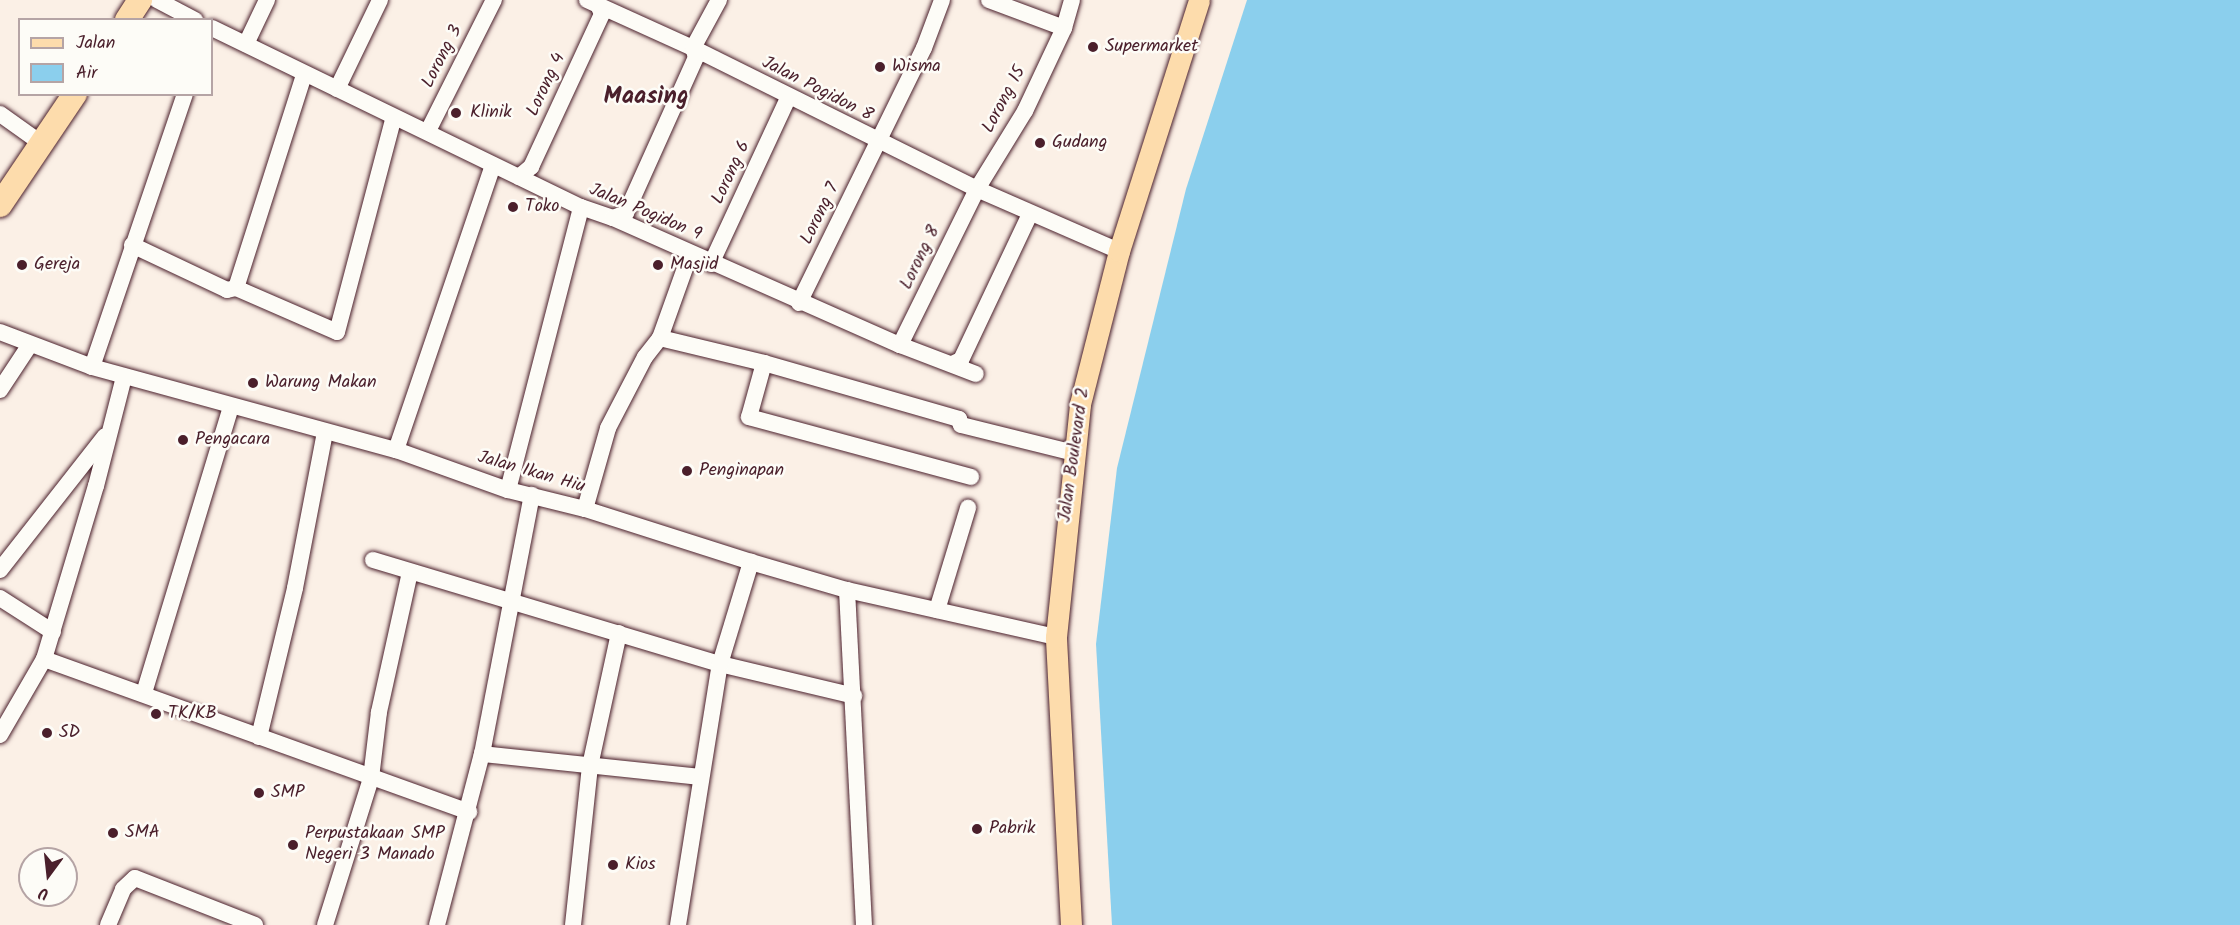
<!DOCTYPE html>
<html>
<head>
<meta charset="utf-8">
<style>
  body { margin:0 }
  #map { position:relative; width:2240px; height:925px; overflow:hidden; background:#fbf0e6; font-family:Kalam,sans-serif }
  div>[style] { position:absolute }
  .water>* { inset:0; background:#8bcfed }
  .roads { filter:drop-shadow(0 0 2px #4a1f2b) drop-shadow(0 0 2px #4a1f2b) }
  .minor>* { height:16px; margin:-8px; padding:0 8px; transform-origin:8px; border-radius:8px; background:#fdfcf7 }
  .major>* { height:21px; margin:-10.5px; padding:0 10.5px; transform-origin:10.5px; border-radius:10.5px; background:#fddcac }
  .highway>* { height:24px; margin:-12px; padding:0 12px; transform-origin:12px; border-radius:12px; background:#fddcac }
  .dots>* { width:16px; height:16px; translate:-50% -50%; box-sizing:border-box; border:3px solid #fdfcf7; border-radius:50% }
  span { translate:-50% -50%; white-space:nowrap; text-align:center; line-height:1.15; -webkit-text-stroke:5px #fdfcf7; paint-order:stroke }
  .poi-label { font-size:18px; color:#4a1f2b }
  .left { translate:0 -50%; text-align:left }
  .street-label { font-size:18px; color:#4a1f2b }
  .district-label { font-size:24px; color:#4a1f2b; font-weight:700 }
  .legend { position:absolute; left:18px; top:18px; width:195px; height:78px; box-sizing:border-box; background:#fdfcf7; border:2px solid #b5a4a5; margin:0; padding:8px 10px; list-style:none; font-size:18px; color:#4a1f2b }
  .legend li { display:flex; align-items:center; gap:12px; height:30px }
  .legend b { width:30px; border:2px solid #b5a4a5 }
  .north { position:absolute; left:18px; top:847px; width:60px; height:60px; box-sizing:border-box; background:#fdfcf7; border:2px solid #b5a4a5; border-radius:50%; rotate:195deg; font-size:16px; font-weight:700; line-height:24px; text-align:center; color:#4a1f2b }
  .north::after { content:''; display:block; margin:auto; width:21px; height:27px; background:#4a1f2b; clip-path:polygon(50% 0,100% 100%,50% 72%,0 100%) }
</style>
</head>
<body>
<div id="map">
  <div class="water">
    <div style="clip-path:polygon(1247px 0,2240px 0,2240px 925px,1112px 925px,1096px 644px,1117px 468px,1186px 189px)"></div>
  </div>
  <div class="roads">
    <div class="minor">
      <div style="left:157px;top:0;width:43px;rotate:27.8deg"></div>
      <div style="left:587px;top:0;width:116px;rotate:24.4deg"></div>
      <div style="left:693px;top:48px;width:317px;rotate:26.4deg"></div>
      <div style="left:977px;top:189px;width:155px;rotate:23.6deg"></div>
      <div style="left:989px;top:0;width:80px;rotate:20.5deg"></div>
      <div style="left:212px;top:28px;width:410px;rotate:25.9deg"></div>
      <div style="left:581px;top:207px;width:34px;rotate:19deg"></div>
      <div style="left:613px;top:218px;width:314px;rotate:23.9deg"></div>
      <div style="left:900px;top:345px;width:81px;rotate:20.9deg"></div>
      <div style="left:246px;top:44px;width:49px;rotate:-64.5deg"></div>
      <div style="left:337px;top:89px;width:99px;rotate:-64.2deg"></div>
      <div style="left:0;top:114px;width:52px;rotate:35.5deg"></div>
      <div style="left:428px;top:131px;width:147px;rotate:-63.3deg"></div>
      <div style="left:519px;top:177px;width:16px;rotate:-40deg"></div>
      <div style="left:531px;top:167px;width:169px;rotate:-65.1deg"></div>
      <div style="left:602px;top:14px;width:10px;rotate:-114deg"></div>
      <div style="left:613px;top:218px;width:14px;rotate:-21deg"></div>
      <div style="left:626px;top:213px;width:171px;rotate:-65.8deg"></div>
      <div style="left:696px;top:57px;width:9px;rotate:-108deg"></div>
      <div style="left:693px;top:48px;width:55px;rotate:-61.6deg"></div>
      <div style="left:132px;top:245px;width:105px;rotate:25.3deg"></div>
      <div style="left:227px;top:290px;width:9px;rotate:-13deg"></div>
      <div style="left:236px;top:288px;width:224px;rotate:-72.3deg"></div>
      <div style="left:711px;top:264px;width:183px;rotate:-65.1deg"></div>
      <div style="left:236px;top:288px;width:110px;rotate:23.5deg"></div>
      <div style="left:337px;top:332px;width:222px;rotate:-75.2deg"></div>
      <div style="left:799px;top:303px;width:284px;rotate:-63.9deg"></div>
      <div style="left:924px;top:48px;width:51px;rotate:-69.4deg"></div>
      <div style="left:0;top:332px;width:98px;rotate:20.8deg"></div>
      <div style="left:92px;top:367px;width:315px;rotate:15.3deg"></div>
      <div style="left:396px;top:450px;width:119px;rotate:19.7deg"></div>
      <div style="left:508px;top:490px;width:79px;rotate:13.9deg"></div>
      <div style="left:585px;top:509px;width:174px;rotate:17.7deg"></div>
      <div style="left:751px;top:562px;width:100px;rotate:16.3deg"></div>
      <div style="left:847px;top:590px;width:214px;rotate:12.7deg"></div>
      <div style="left:660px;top:338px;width:89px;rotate:-70.3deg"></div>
      <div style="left:900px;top:345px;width:174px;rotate:-63.7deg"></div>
      <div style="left:977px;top:189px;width:92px;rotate:-58.4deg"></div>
      <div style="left:1025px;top:111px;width:92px;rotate:-64.8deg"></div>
      <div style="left:1064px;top:28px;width:29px;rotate:-74deg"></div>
      <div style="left:764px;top:363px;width:56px;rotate:105.5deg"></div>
      <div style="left:749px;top:417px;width:230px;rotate:15.1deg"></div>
      <div style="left:952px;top:364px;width:10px;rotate:-24deg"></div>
      <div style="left:961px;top:360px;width:161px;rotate:-64.7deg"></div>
      <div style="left:92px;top:367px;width:288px;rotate:-71.2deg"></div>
      <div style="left:0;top:390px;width:53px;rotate:-56.6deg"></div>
      <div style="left:396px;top:450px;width:301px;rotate:-71.2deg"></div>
      <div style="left:508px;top:490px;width:292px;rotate:-75.5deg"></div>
      <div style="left:585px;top:509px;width:84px;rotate:-74.1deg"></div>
      <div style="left:608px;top:428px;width:80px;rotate:-62.5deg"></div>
      <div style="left:645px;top:357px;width:24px;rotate:-52deg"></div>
      <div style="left:660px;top:338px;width:107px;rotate:13.5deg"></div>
      <div style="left:764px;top:363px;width:203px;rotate:16deg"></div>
      <div style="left:959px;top:419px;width:6px;rotate:72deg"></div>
      <div style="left:961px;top:425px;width:116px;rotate:13.9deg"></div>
      <div style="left:373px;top:560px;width:362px;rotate:16.7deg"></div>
      <div style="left:720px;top:664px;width:138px;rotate:13.4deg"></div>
      <div style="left:0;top:570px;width:170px;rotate:-51.9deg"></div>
      <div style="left:847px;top:590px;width:335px;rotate:87.1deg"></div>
      <div style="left:0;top:598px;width:63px;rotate:32.7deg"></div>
      <div style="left:937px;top:610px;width:107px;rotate:-73.1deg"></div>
      <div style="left:44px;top:659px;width:181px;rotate:-73.3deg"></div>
      <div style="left:96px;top:486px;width:113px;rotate:-75.6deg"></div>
      <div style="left:144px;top:693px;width:300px;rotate:-73.1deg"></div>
      <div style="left:0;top:735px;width:88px;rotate:-59.9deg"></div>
      <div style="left:44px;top:659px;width:452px;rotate:19.8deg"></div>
      <div style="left:259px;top:737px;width:153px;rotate:-76.4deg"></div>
      <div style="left:295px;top:588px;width:159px;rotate:-79.1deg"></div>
      <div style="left:482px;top:754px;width:219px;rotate:6deg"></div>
      <div style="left:108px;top:925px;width:39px;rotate:-67deg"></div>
      <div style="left:123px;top:889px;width:16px;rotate:-43deg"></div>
      <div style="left:135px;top:878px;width:129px;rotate:21.4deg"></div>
      <div style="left:325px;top:925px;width:154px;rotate:-72.6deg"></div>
      <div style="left:371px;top:778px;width:66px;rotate:-83.1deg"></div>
      <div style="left:379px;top:712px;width:143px;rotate:-77.5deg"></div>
      <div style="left:437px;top:925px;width:177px;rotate:-75.3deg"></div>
      <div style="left:482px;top:754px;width:264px;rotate:-79.1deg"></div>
      <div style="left:573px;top:925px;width:160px;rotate:-83.9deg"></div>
      <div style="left:590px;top:766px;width:136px;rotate:-77.7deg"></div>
      <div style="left:678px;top:925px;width:264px;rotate:-80.9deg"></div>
      <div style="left:720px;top:664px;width:107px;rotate:-73.1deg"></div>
    </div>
    <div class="major">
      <div style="left:1071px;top:925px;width:288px;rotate:-93deg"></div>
      <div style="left:1056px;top:637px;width:234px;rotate:-84.1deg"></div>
      <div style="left:1080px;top:404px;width:158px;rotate:-75.7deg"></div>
      <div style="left:1119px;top:251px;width:263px;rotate:-72.3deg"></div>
    </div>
    <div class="highway">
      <div style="left:127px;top:20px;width:24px;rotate:-57deg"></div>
      <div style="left:0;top:205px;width:134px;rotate:-56deg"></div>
    </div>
  </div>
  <div class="dots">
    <div style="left:1093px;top:47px;background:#4a1f2b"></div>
    <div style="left:880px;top:67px;background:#4a1f2b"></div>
    <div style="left:456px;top:113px;background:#4a1f2b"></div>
    <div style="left:1040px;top:143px;background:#4a1f2b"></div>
    <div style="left:513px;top:207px;background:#4a1f2b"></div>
    <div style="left:22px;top:265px;background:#4a1f2b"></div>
    <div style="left:658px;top:265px;background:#4a1f2b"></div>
    <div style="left:253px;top:383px;background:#4a1f2b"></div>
    <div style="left:183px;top:440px;background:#4a1f2b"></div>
    <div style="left:687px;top:471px;background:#4a1f2b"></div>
    <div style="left:156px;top:714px;background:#4a1f2b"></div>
    <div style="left:47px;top:733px;background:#4a1f2b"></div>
    <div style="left:259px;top:793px;background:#4a1f2b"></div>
    <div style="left:977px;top:829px;background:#4a1f2b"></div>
    <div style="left:113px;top:833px;background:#4a1f2b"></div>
    <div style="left:293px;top:845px;background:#4a1f2b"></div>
    <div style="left:613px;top:865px;background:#4a1f2b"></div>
  </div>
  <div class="poi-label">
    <span class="left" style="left:1105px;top:47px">Supermarket</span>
    <span class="left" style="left:892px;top:67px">Wisma</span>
    <span class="left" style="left:470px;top:113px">Klinik</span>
    <span class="left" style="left:1052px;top:143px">Gudang</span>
    <span class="left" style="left:525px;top:207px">Toko</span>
    <span class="left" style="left:34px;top:265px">Gereja</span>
    <span class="left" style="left:670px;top:265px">Masjid</span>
    <span class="left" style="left:265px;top:383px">Warung Makan</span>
    <span class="left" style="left:195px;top:440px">Pengacara</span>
    <span class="left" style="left:699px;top:471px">Penginapan</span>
    <span class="left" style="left:168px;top:714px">TK/KB</span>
    <span class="left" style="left:59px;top:733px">SD</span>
    <span class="left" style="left:271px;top:793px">SMP</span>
    <span class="left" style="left:989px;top:829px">Pabrik</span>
    <span class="left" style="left:125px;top:833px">SMA</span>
    <span class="left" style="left:305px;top:845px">Perpustakaan SMP<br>Negeri 3 Manado</span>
    <span class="left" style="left:625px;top:865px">Kios</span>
  </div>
  <div class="street-label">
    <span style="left:443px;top:57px;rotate:-63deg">Lorong 3</span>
    <span style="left:547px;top:85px;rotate:-65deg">Lorong 4</span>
    <span style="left:817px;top:90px;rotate:27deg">Jalan Pogidon 8</span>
    <span style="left:1005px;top:100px;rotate:-62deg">Lorong 15</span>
    <span style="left:732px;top:173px;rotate:-65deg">Lorong 6</span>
    <span style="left:645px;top:213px;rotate:23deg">Jalan Pogidon 9</span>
    <span style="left:821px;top:214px;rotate:-64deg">Lorong 7</span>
    <span style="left:921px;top:258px;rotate:-64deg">Lorong 8</span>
    <span style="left:1075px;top:455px;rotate:-82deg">Jalan Boulevard 2</span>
    <span style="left:531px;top:473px;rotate:16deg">Jalan Ikan Hiu</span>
  </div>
  <div class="district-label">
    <span style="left:646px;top:97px">Maasing</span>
  </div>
  <ul class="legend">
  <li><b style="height:8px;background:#fddcac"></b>Jalan</li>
  <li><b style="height:16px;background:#8bcfed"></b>Air</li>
  </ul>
  <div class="north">U</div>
</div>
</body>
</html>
